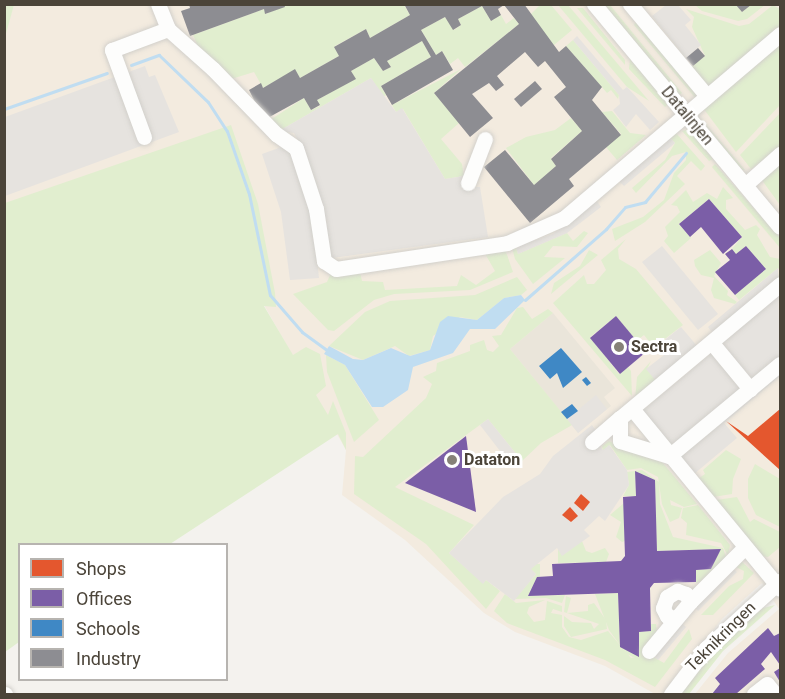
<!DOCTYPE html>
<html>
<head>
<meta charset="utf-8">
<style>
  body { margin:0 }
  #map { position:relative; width:785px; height:699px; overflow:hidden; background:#f4f2ee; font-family:Roboto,sans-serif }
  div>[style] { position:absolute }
  .commercial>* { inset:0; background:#f3ebdf }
  .education>* { inset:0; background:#eae5da }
  .green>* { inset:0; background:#e1eecf }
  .parking>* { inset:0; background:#e6e3df }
  .water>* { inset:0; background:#c0ddf1 }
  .shops>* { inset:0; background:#e4572e }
  .offices>* { inset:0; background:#7b5ea7 }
  .schools>* { inset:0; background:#3f88c5 }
  .industry>* { inset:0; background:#8d8d92 }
  .stream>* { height:3px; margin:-1.5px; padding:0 1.5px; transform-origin:1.5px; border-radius:1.5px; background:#c0ddf1 }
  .roads { filter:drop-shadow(0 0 2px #d2d0cb) drop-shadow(0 0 2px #d2d0cb) }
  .minor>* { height:15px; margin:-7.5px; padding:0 7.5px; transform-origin:7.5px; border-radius:7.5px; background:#fdfdfc }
  .dots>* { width:16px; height:16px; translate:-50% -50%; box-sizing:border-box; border:3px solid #fff; border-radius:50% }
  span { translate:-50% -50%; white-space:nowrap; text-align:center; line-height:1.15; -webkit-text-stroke:6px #fff; paint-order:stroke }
  .street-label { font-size:16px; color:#4b4439 }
  .poi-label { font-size:16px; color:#4b4439; font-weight:700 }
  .left { translate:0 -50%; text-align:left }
  .frame { position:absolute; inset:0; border:6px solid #4b4439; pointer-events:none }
  .legend { position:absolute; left:18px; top:543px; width:210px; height:138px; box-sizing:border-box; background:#fff; border:2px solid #b7b4b0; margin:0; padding:8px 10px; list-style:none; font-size:18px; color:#4b4439 }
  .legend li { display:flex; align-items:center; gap:12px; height:30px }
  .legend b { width:30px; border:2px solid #b7b4b0 }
</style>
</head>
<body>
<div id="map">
  <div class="commercial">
    <div style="clip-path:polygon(14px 5px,780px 5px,780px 694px,695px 694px,728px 653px,779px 609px,762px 583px,722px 619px,665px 694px,655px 694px,605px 666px,515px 632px,484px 613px,405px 540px,342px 495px,346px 450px,264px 305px,5px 203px,4px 37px)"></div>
  </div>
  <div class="education">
    <div style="clip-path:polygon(553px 313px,615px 388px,604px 397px,611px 406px,578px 433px,510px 349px)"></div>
  </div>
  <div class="green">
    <div style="clip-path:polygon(5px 4px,14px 5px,5px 37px,4px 5px)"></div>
    <div style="clip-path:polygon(390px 4px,404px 5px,410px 15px,370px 38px,366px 29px,335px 46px,339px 56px,300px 78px,295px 70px,263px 88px,254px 72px,228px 80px,199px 49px,193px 35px,264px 9px,266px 14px,284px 5px)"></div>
    <div style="clip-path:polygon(540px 5px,551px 5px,572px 30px,554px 45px,529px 16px)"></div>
    <div style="clip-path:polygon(558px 5px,568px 5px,649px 101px,627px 87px)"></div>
    <div style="clip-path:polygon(605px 5px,610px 5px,682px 93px,678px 96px)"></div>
    <div style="clip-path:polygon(695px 5px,736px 5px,742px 12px,751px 5px,765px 5px,747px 19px,738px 21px,702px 11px)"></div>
    <div style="clip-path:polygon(773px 5px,780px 9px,780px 29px,713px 86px,706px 85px,691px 67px,705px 56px,692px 27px,694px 17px,686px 9px,739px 26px,749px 24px)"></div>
    <div style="clip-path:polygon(482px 6px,491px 21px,501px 15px,506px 24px,514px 18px,519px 24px,465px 67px,458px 58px,450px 64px,442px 51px,436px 55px,421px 30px,445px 17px,454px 30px,461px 25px,458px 19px)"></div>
    <div style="clip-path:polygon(577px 8px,583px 8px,625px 60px,625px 65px)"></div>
    <div style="clip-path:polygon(637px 20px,699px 90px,697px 100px,634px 25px)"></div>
    <div style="clip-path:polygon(573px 40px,619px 95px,618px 99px,611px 90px,607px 93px,566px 46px)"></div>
    <div style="clip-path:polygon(422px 41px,431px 57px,381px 86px,386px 95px,383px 97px,371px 78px,279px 131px,267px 122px,304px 98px,311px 110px,320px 106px,317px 100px,355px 79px,351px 71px,374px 58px,383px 71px,391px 67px,387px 61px)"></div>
    <div style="clip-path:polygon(780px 42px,780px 105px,736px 152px,703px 108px)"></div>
    <div style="clip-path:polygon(630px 59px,668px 104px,665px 107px,629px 69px)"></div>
    <div style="clip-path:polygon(461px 69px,434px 93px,459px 123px,441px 139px,462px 164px,464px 176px,445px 179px,403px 109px,396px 112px,392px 105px)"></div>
    <div style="clip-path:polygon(612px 111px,630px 133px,646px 135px,617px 160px,606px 147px,621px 134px,602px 112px)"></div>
    <div style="clip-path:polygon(780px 113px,780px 148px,751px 169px,740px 155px)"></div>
    <div style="clip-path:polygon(699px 116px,745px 170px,741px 170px)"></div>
    <div style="clip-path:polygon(571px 118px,582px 131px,551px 158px,556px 166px,534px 185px,506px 148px,526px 137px,555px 130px)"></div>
    <div style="clip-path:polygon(231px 125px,258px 204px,275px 293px,276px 307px,264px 306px,293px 355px,306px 347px,320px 354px,326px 386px,316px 395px,328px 415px,333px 401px,346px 433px,346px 450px,338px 434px,170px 544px,20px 544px,19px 642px,5px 652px,5px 203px)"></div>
    <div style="clip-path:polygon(689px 129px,713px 159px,709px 161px,682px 131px)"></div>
    <div style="clip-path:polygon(676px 133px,705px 166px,701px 171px,691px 161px,677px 176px,685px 184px,645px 222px,615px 241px,612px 229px,643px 217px,664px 200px,674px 173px,686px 160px,686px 152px,672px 156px,636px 193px,632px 188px,665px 160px,675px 143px,670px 138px)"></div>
    <div style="clip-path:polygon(780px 159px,780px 205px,761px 179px)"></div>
    <div style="clip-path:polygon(715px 164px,780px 238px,780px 248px,712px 167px)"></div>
    <div style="clip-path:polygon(723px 187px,733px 198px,726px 200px,726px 209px,745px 230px,756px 225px,760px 229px,757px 235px,770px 257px,780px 259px,780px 270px,778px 268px,739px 300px,735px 295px,765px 269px,746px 246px,736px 254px,732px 249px,742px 237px,709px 199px,679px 224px,691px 238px,674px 253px,664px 241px,668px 236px,665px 227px,680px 212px,677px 206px,671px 205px,686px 190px,693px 202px,707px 193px,717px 199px)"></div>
    <div style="clip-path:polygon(584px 231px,588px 233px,577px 247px,553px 246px,544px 257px,565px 258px,533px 284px,515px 259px,512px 248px,516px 247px,518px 254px,567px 233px,573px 241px)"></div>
    <div style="clip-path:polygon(626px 239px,618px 249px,619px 259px,636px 269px,683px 325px,657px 345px,659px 354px,644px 335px,636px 341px,616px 316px,590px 337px,619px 374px,628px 367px,631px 371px,632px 396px,553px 303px,584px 275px,587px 284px,594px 284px,606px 270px,601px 260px)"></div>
    <div style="clip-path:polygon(505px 249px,513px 272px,470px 290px,394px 294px,374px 300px,334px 331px,328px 330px,293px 294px,327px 282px,330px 275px,360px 272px,362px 281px,383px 282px,385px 290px,457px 286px,461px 275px,476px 285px,495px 271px,484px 252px)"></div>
    <div style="clip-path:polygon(589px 250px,598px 255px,551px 294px,554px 283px,580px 266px)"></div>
    <div style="clip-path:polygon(710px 250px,721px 263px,714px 276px,728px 291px,727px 295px,737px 302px,735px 304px,714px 298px,711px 290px,714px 278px,701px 275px,695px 266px,694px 260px)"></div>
    <div style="clip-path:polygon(517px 277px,527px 290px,521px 295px,504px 298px,477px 320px,460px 317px,433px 336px,430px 350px,409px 356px,395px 346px,363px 360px,329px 346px,365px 312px,390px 301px,475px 295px)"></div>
    <div style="clip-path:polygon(523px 307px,532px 319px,548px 309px,553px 313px,510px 349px,572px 425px,541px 443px,522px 461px,488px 419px,395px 487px,474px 525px,449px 553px,483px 583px,486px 580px,500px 591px,486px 609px,426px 544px,354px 494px,355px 456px,363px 457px,426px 398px,432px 384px,423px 377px,436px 371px,437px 363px,470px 351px,470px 345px,484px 340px,487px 350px,493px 352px,499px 346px,492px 336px,501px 335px,517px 308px)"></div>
    <div style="clip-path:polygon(326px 355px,345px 365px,379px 420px,354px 442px,327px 372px)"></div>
    <div style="clip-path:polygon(651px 361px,647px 369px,656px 380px,635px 401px,637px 377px)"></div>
    <div style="clip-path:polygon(609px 441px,663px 463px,697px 504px,684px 507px,670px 500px,671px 505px,682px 508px,679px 518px,670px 522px,662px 504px,658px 477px,641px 468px,627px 470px,610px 445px,603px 451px,602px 446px)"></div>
    <div style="clip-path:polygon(726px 450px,741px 459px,733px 479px,732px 494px,713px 497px,698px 479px,705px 474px,703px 470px)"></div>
    <div style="clip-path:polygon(755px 464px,780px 479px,780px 527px,756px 515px,748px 498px,748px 479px)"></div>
    <div style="clip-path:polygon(642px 470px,659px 482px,660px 504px,673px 537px,723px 548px,726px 557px,700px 582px,696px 583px,696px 570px,711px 569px,720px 549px,657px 551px,655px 480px,635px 471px,636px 496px,623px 496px,629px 485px,627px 472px)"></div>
    <div style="clip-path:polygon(737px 497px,750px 522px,754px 519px,780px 532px,780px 547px,768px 557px,762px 556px,716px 500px)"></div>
    <div style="clip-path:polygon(624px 503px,625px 541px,622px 542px,616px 537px,621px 522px,610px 515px)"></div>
    <div style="clip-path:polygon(698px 505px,730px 545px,728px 556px,721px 543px,686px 535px,687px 523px,681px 518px,683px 508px)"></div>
    <div style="clip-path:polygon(582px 541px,586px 551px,592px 553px,605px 548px,609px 554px,606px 562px,558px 563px,558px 548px,562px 555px)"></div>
    <div style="clip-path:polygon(740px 560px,754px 573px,713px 615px,701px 615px,729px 586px,743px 579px,744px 571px,732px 565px)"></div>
    <div style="clip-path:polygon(536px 564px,540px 564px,540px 576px,528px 596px,565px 595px,562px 603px,546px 598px,515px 599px,536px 574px,530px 569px)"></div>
    <div style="clip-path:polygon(618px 593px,620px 645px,609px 630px,595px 594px)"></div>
    <div style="clip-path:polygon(505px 594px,516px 603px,545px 600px,529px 607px,527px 613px,534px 622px,545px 620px,547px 601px,562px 606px,562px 612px,553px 609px,551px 613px,562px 615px,562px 627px,569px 637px,581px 640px,608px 631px,631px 658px,648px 654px,664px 663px,689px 629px,692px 639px,655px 687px,605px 660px,507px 623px,494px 611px)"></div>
    <div style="clip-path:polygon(566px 596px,571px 598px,567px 613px,588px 611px,588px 605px,594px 603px,606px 620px,607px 629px,571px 637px,564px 626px,564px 616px,572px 622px,591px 623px,594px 629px,599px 624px,564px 612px)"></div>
    <div style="clip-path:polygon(775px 605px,723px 651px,689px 694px,678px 694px,727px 638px,763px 608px)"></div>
    <div style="clip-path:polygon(651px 624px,656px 624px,657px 632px,643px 655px,639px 657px,633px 657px,627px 654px,623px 648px,639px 656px,639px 632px,651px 631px)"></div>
  </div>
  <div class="parking">
    <div style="clip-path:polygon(666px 5px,678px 5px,691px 20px,685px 25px,701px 45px,686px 58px,652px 16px)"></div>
    <div style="clip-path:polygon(577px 36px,623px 90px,627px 87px,659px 122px,650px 130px,636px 114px,626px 127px,613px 110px,620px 104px,619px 95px,573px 40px)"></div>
    <div style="clip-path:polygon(145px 66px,149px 77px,155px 75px,179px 132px,5px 196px,5px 117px)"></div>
    <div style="clip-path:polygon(371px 78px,396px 112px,402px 108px,445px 179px,470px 175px,472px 187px,480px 187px,488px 237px,317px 260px,319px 278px,290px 280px,281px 212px,262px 154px,298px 141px,294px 133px,279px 131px)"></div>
    <div style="clip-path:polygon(670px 138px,675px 143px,624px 186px,619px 181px)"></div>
    <div style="clip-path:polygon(596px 200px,601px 207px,567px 233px,518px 254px,516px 247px,553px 234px)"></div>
    <div style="clip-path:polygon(662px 246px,718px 314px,698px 330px,642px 262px)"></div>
    <div style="clip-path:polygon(778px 268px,780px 376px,724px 423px,737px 438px,694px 474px,642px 411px,722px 344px,708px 327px)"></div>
    <div style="clip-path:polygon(681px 327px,698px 347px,656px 381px,646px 369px,664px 355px,657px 346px)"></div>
    <div style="clip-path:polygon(596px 395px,607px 409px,578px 433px,567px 419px)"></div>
    <div style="clip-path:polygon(488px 419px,522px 461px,513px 468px,480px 425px)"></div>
    <div style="clip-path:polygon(592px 425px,597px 432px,593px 435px,603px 450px,609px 445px,627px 470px,629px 485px,605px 521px,599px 516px,584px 530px,590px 536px,562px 556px,557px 548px,531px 569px,536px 574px,514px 601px,486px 580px,483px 584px,449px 553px,503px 497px,540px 474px,553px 456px)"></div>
    <div style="clip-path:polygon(731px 567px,737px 572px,698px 611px,693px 605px)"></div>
    <div style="clip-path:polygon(679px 621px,686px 627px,658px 660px,652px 655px)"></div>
  </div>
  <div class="water">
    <div style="clip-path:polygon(521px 295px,525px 300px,495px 329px,470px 329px,453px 353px,413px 367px,408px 390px,383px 407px,372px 407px,345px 365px,324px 354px,329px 346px,353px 359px,363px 360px,391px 348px,410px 356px,430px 350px,440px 322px,448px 316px,477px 320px,504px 298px)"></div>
  </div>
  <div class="shops">
    <div style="clip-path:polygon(780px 409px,780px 470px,726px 421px,748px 436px)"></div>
    <div style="clip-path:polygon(581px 494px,590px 502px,583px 511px,574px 503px)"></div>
    <div style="clip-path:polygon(570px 507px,578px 516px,571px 522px,562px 515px)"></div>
  </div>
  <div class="offices">
    <div style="clip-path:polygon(709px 199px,742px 237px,723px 254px,701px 227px,690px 237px,679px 224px)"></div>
    <div style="clip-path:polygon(746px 246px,766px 269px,735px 295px,715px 272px,730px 260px,725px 254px,732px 249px,736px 254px)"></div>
    <div style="clip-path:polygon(616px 316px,646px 352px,620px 374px,590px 338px)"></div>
    <div style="clip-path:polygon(466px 436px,476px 512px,405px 483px)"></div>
    <div style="clip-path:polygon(635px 471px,655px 480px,657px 551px,721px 549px,711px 569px,696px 570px,696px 582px,654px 583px,650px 588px,651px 631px,639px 632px,639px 657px,620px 647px,618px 593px,528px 596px,537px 577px,553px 576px,552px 564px,621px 561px,625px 556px,623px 497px,636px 496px)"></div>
    <div style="clip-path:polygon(768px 628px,774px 636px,780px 633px,780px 665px,771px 652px,761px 664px,765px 669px,736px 694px,712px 694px,720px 684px,715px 678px)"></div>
    <div style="clip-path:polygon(780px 668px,780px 682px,774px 672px)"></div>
  </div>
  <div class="schools">
    <div style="clip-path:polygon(561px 348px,582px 372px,563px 388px,557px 373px,550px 379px,539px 366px)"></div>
    <div style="clip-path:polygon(586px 377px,591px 383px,587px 386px,582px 380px)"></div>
    <div style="clip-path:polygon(572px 404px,578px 411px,567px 419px,561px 412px)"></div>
  </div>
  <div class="industry">
    <div style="clip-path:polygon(189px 4px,284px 4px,285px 7px,265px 14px,264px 9px,190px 36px,181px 11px,190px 8px)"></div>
    <div style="clip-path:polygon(404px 4px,524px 4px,559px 52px,566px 46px,602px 87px,592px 100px,621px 135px,569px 179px,574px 186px,530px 223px,484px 167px,505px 150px,534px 185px,556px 166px,551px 159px,582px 131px,554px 97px,566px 87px,545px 61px,538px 67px,525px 52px,497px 76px,504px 85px,496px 91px,489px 83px,472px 94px,493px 118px,470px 137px,434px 93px,519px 24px,504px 5px,498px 9px,501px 15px,491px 21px,482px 6px,458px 19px,461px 25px,453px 30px,445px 17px,421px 30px,436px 55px,442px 51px,453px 70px,392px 105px,381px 86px,431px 57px,422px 41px,387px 61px,391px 67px,383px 71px,374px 58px,351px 71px,356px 79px,317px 100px,320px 105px,311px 110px,304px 98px,264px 120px,249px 90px,261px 83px,263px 88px,295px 69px,300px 78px,339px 56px,334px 47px,366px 29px,370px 38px,410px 15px)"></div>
    <div style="clip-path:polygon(736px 5px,751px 5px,742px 12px)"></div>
    <div style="clip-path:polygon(698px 48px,705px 56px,693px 66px,686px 58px)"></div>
    <div style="clip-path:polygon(535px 81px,542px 89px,521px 107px,514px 99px)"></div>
  </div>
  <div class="stream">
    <div style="left:131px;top:65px;width:30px;rotate:-20deg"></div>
    <div style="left:159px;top:55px;width:68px;rotate:43.8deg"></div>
    <div style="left:208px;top:102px;width:35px;rotate:57deg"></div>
    <div style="left:227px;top:131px;width:67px;rotate:70.8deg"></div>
    <div style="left:249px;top:194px;width:103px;rotate:78.3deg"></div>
    <div style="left:270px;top:295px;width:49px;rotate:49.1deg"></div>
    <div style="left:302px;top:332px;width:31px;rotate:36deg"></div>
    <div style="left:4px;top:109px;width:109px;rotate:-19.3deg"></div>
    <div style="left:525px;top:300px;width:108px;rotate:-41.2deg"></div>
    <div style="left:606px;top:229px;width:29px;rotate:-49deg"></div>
    <div style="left:625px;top:207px;width:21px;rotate:-14deg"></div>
    <div style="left:645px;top:202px;width:64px;rotate:-50.1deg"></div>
  </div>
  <div class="roads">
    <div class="minor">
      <div style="left:158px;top:4px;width:27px;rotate:68deg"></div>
      <div style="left:168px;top:29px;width:60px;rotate:41.6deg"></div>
      <div style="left:213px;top:69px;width:91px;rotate:45.9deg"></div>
      <div style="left:276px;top:134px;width:24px;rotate:35deg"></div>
      <div style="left:296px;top:148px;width:64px;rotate:71.8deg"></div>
      <div style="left:316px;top:209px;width:53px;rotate:81.3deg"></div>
      <div style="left:324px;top:261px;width:14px;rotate:34deg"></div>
      <div style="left:336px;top:269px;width:173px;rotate:-8.6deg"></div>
      <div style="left:507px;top:243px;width:62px;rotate:-23.7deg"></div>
      <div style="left:564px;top:218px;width:284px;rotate:-40.4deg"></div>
      <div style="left:594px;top:4px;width:290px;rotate:50.2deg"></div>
      <div style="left:630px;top:4px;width:119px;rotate:50.1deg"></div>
      <div style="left:144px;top:137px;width:93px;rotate:-110.2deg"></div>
      <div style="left:112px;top:50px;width:60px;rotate:-20.6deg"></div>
      <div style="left:468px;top:183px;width:47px;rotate:-68.9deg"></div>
      <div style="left:745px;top:185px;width:47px;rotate:-41.5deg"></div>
      <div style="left:712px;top:343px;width:60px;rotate:50.4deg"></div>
      <div style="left:634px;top:411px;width:230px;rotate:50.6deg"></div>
      <div style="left:592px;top:442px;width:37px;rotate:-41deg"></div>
      <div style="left:669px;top:456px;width:51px;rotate:-163deg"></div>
      <div style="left:620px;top:441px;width:23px;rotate:-90deg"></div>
      <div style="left:620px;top:418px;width:209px;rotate:-39.9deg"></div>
      <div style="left:669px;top:456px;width:144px;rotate:-39.7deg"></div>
      <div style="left:675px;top:618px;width:8px;rotate:-166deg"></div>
      <div style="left:667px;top:616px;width:9px;rotate:-117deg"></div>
      <div style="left:663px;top:608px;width:12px;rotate:-70deg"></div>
      <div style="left:667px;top:597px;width:12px;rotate:-31deg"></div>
      <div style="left:677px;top:591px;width:9px;rotate:18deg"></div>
      <div style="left:686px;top:594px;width:9px;rotate:63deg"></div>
      <div style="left:649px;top:651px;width:64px;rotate:-50.1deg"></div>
      <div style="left:690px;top:602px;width:76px;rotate:-45deg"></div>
      <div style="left:4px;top:694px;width:1px"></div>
      <div style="left:671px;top:694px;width:58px;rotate:-52.7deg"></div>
      <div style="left:706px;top:648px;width:100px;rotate:-42.2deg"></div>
      <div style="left:754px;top:694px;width:16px;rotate:-38deg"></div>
      <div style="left:767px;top:684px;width:13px;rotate:51deg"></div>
    </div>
  </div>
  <div class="dots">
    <div style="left:619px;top:347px;background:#868178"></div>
    <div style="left:452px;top:460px;background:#868178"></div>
  </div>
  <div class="street-label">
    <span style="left:687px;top:116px;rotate:50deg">Datalinjen</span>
    <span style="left:721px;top:637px;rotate:-45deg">Teknikringen</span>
  </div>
  <div class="poi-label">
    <span class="left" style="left:631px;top:347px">Sectra</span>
    <span class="left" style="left:464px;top:460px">Dataton</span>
  </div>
  <div class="frame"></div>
  <ul class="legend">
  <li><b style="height:16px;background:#e4572e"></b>Shops</li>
  <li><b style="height:16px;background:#7b5ea7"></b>Offices</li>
  <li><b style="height:16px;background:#3f88c5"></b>Schools</li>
  <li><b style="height:16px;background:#8d8d92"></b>Industry</li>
  </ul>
</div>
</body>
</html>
